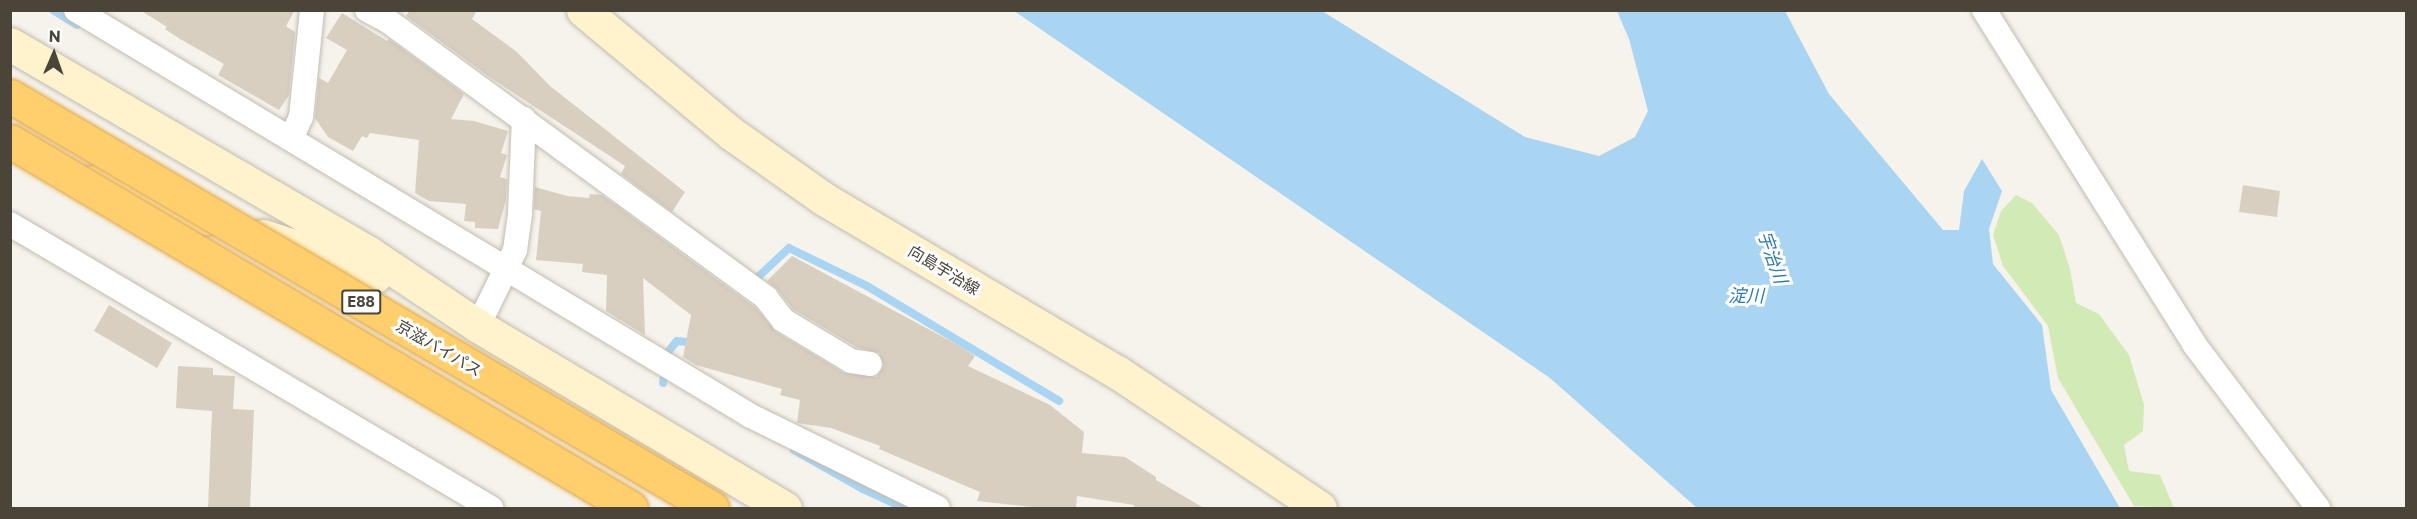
<!DOCTYPE html>
<html>
<head>
<meta charset="utf-8">
<style>
  body { margin:0 }
  #map { position:relative; width:2417px; height:519px; overflow:hidden; background:#f6f3ec; font-family:Commissioner,"Noto Sans JP",sans-serif }
  div>[style] { position:absolute }
  .green>* { inset:0; background:#d2eab5 }
  .water>* { inset:0; background:#a9d4f2 }
  .stream>* { height:8px; margin:-4px; padding:0 4px; transform-origin:4px; border-radius:4px; background:#a9d4f2 }
  .building>* { inset:0; background:#d8cfc1 }
  .roads { filter:drop-shadow(0 0 2px #c2bbae) drop-shadow(0 0 2px #c2bbae) }
  .street>* { height:24px; margin:-12px; padding:0 12px; transform-origin:12px; border-radius:12px; background:#fff }
  .secondary>* { height:33px; margin:-16.5px; padding:0 16.5px; transform-origin:16.5px; border-radius:16.5px; background:#fff3cd }
  .bridges { filter:drop-shadow(0 0 2px #e0a43c) drop-shadow(0 0 2px #e0a43c) }
  .highway-bridge>* { height:33px; margin:-16.5px; padding:0 16.5px; transform-origin:16.5px; border-radius:16.5px; background:#ffcf6e }
  span { translate:-50% -50%; white-space:nowrap; text-align:center; line-height:1.15; -webkit-text-stroke:6px #fff; paint-order:stroke }
  .shield-label span { padding:2px 4px; background:#fff; border:2px solid; border-radius:4px; -webkit-text-stroke-width:0 }
  .shield-label { font-size:15px; color:#4b4439; font-weight:700 }
  .street-label { font-size:16px; color:#4b4439 }
  .water-label { font-size:18px; color:#2e7ab2; font-style:italic }
  .frame { position:absolute; inset:0; border:12px solid #4b4439; pointer-events:none }
  .north { position:absolute; left:24px; top:24px; width:60px; height:60px; -webkit-text-stroke:4px #fff; paint-order:stroke; rotate:2deg; font-size:16px; font-weight:700; line-height:24px; text-align:center; color:#4b4439 }
  .north::after { content:''; display:block; margin:auto; width:21px; height:27px; background:#4b4439; clip-path:polygon(50% 0,100% 100%,50% 72%,0 100%) }
</style>
</head>
<body>
<div id="map">
  <div class="green">
    <div style="clip-path:polygon(2016px 195px,2032px 203px,2059px 235px,2070px 269px,2076px 303px,2099px 314px,2129px 355px,2144px 405px,2143px 431px,2124px 445px,2129px 471px,2160px 475px,2174px 508px,2134px 506px,2058px 378px,2048px 326px,2003px 266px,1993px 235px,2001px 211px)"></div>
  </div>
  <div class="water">
    <div style="clip-path:polygon(1014px 11px,1322px 11px,1525px 137px,1599px 156px,1635px 137px,1648px 111px,1629px 39px,1617px 11px,1785px 11px,1829px 94px,1943px 230px,1959px 230px,1964px 191px,1982px 159px,2002px 191px,1989px 229px,1993px 264px,2042px 325px,2051px 390px,2120px 508px,1697px 508px,1550px 378px)"></div>
  </div>
  <div class="stream">
    <div style="left:53px;top:10px;width:28px;rotate:32deg"></div>
    <div style="left:757px;top:278px;width:44px;rotate:-43.2deg"></div>
    <div style="left:789px;top:248px;width:87px;rotate:26deg"></div>
    <div style="left:867px;top:286px;width:224px;rotate:30.9deg"></div>
    <div style="left:663px;top:383px;width:31px;rotate:-81deg"></div>
    <div style="left:668px;top:352px;width:14px;rotate:-51deg"></div>
    <div style="left:677px;top:341px;width:18px;rotate:6deg"></div>
    <div style="left:794px;top:450px;width:79px;rotate:29.5deg"></div>
    <div style="left:863px;top:489px;width:45px;rotate:24.9deg"></div>
  </div>
  <div class="building">
    <div style="clip-path:polygon(140px 10px,295px 10px,286px 26px,295px 32px,289px 95px,279px 110px,218px 75px,224px 64px,180px 39px,165px 29px,167px 27px)"></div>
    <div style="clip-path:polygon(410px 10px,477px 10px,472px 19px,517px 52px,550px 86px,685px 192px,672px 212px,621px 174px,625px 166px,488px 76px,406px 16px)"></div>
    <div style="clip-path:polygon(342px 13px,387px 41px,389px 39px,464px 94px,451px 119px,474px 121px,508px 131px,501px 153px,507px 155px,500px 177px,507px 179px,506px 200px,498px 229px,475px 228px,475px 222px,464px 221px,466px 204px,429px 201px,415px 193px,419px 140px,370px 133px,367px 138px,362px 136px,353px 151px,328px 137px,315px 118px,319px 78px,328px 83px,347px 50px,326px 38px)"></div>
    <div style="clip-path:polygon(2243px 185px,2280px 191px,2277px 217px,2239px 212px)"></div>
    <div style="clip-path:polygon(535px 187px,567px 196px,589px 198px,590px 194px,602px 195px,756px 308px,776px 332px,844px 373px,876px 377px,884px 366px,879px 353px,856px 347px,793px 309px,777px 289px,767px 281px,792px 256px,958px 345px,975px 356px,968px 366px,1050px 405px,1084px 432px,1082px 453px,1125px 457px,1156px 477px,1156px 480px,1204px 508px,1134px 508px,1134px 505px,1077px 496px,1076px 508px,1041px 508px,977px 501px,980px 492px,879px 449px,880px 446px,831px 428px,797px 423px,800px 400px,780px 395px,782px 389px,696px 365px,683px 357px,691px 315px,643px 278px,645px 335px,606px 311px,607px 275px,582px 272px,583px 264px,536px 260px,541px 211px,534px 209px)"></div>
    <div style="clip-path:polygon(109px 305px,172px 343px,157px 368px,94px 331px)"></div>
    <div style="clip-path:polygon(178px 366px,213px 368px,213px 375px,235px 376px,233px 409px,254px 410px,250px 508px,208px 508px,212px 411px,176px 408px)"></div>
  </div>
  <div class="roads">
    <div class="street">
      <div style="left:76px;top:10px;width:788px;rotate:31.03deg"></div>
      <div style="left:751px;top:416px;width:208px;rotate:26.2deg"></div>
      <div style="left:367px;top:10px;width:24px;rotate:28deg"></div>
      <div style="left:388px;top:21px;width:469px;rotate:36.2deg"></div>
      <div style="left:766px;top:298px;width:28px;rotate:52deg"></div>
      <div style="left:783px;top:320px;width:79px;rotate:31.1deg"></div>
      <div style="left:851px;top:361px;width:19px;rotate:9deg"></div>
      <div style="left:1984px;top:10px;width:395px;rotate:57.8deg"></div>
      <div style="left:2194px;top:344px;width:206px;rotate:52.9deg"></div>
      <div style="left:291px;top:139px;width:24px;rotate:-66deg"></div>
      <div style="left:301px;top:117px;width:108px;rotate:-84.1deg"></div>
      <div style="left:10px;top:224px;width:559px;rotate:30.56deg"></div>
      <div style="left:478px;top:326px;width:85px;rotate:-64deg"></div>
      <div style="left:515px;top:250px;width:37px;rotate:-82deg"></div>
      <div style="left:520px;top:213px;width:94px;rotate:-87.6deg"></div>
    </div>
    <div class="secondary">
      <div style="left:583px;top:10px;width:194px;rotate:39.8deg"></div>
      <div style="left:732px;top:134px;width:113px;rotate:35.2deg"></div>
      <div style="left:824px;top:199px;width:340px;rotate:30.6deg"></div>
      <div style="left:1117px;top:372px;width:244px;rotate:33.8deg"></div>
      <div style="left:10px;top:44px;width:415px;rotate:30.2deg"></div>
      <div style="left:369px;top:253px;width:131px;rotate:33.8deg"></div>
      <div style="left:478px;top:326px;width:357px;rotate:30.7deg"></div>
      <div style="left:94px;top:182px;width:117px;rotate:18deg"></div>
      <div style="left:263px;top:236px;width:84px;rotate:18deg"></div>
      <div style="left:343px;top:262px;width:35px;rotate:24deg"></div>
    </div>
  </div>
  <div class="bridges">
    <div class="highway-bridge">
      <div style="left:10px;top:96px;width:814px;rotate:30.41deg"></div>
      <div style="left:10px;top:141px;width:721px;rotate:30.58deg"></div>
    </div>
  </div>
  <div class="shield-label">
    <span style="left:361px;top:302px">E88</span>
  </div>
  <div class="street-label">
    <span style="left:944px;top:270px;rotate:31deg">向島宇治線</span>
    <span style="left:439px;top:348px;rotate:30deg">京滋バイパス</span>
  </div>
  <div class="water-label">
    <span style="left:1773px;top:257px;rotate:71deg">宇治川</span>
    <span style="left:1746px;top:295px">淀川</span>
  </div>
  <div class="frame"></div>
  <div class="north">N</div>
</div>
</body>
</html>
